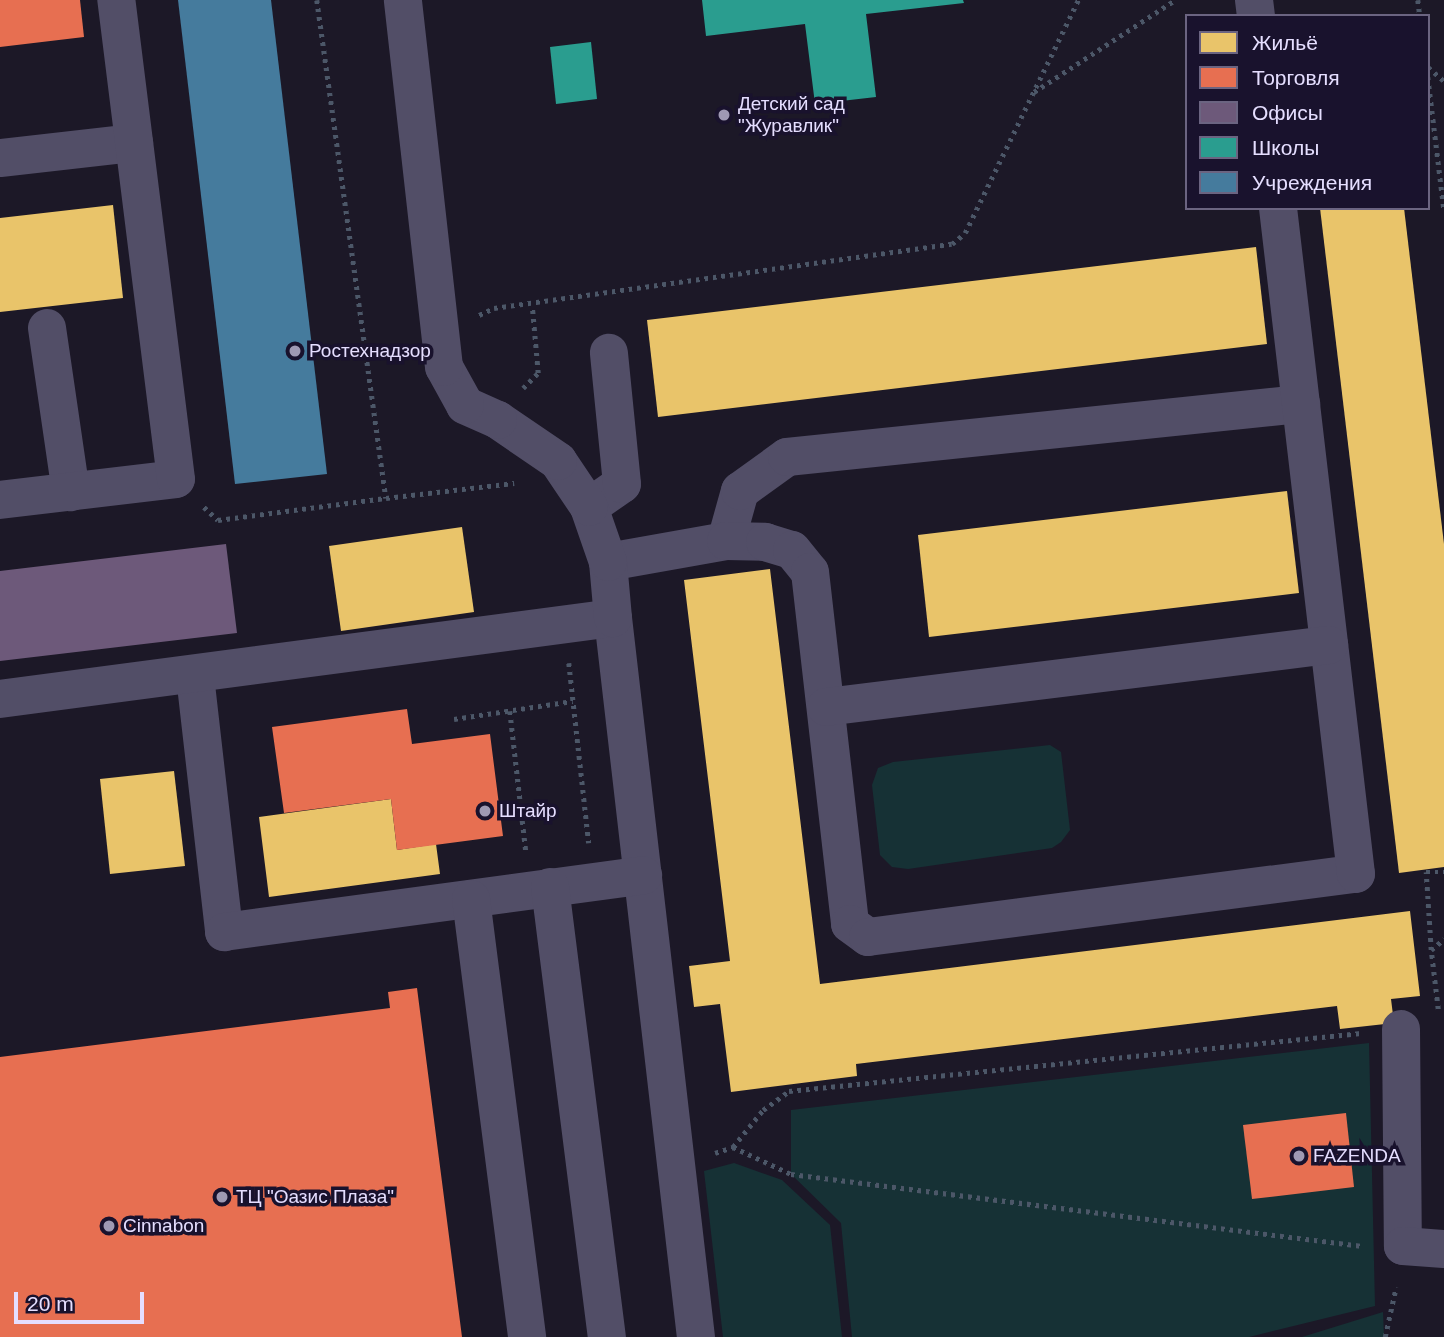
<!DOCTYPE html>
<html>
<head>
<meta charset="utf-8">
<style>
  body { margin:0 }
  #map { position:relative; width:1444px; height:1337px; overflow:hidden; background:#1c1827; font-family:Helvetica,sans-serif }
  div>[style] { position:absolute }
  .green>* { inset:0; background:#163135 }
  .homes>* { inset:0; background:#e9c46a }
  .shops>* { inset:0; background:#e76f51 }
  .offices>* { inset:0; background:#6d597a }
  .schools>* { inset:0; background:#2a9d8f }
  .public>* { inset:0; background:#457b9d }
  .path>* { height:4.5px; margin-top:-2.25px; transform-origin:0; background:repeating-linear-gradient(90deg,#4c5768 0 3.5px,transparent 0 8.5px) }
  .minor>* { height:38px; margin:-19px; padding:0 19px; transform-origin:19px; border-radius:19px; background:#524e67 }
  .dots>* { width:19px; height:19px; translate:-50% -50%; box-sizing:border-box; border:4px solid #19122d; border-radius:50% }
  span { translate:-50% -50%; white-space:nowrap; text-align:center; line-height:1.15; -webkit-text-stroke:7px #19122d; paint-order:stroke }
  .poi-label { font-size:19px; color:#e5deff }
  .left { translate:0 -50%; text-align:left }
  .legend { position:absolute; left:1185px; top:14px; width:245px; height:196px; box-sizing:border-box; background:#19122d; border:2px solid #6b6481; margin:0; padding:9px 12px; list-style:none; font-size:21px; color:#e5deff }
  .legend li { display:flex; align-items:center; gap:14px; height:35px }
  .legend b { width:35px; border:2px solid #6b6481 }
  .scale { position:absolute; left:14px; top:1292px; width:130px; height:32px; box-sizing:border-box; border:4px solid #e5deff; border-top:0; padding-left:9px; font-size:21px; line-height:24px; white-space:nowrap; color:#e5deff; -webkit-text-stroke:5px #19122d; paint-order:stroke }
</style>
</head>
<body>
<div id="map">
  <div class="green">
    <div style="clip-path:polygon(1050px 745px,1061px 752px,1070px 830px,1061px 842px,1052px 848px,908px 869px,892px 867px,880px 855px,872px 785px,878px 768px,893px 762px)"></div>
    <div style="clip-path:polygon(1369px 1043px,1375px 1306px,1249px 1337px,852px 1337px,841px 1223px,791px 1174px,791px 1110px)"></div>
    <div style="clip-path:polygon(734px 1163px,782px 1180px,830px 1225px,842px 1337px,723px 1337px,704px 1171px)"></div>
    <div style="clip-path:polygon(1383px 1312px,1384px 1337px,1302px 1337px)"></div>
  </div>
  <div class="homes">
    <div style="clip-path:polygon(113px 205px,123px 298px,0 312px,0 218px)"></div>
    <div style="clip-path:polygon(1320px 208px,1404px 208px,1444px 544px,1444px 867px,1399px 873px)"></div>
    <div style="clip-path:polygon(1256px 247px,1267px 344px,658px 417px,647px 320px)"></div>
    <div style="clip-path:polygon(1287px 491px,1299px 593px,929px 637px,918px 535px)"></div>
    <div style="clip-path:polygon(462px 527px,474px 612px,341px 631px,329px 546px)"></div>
    <div style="clip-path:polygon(770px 569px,820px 984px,1410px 911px,1420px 996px,1391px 999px,1394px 1023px,1340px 1029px,1337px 1006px,856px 1064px,857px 1076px,731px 1092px,720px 1004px,694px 1007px,689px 966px,730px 961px,684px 580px)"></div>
    <div style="clip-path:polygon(174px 771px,185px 866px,110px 874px,100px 779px)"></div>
    <div style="clip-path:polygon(391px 799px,397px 850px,436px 844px,440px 874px,269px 897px,259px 817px)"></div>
  </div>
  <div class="shops">
    <div style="clip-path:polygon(0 0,80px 0,84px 37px,0 47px)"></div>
    <div style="clip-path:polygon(407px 709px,412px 744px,490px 734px,503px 836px,397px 850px,391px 799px,284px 813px,272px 727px)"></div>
    <div style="clip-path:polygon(417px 988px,462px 1337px,0 1337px,0 1057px,390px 1008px,388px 992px)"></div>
    <div style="clip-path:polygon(1346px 1113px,1354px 1187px,1252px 1199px,1243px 1125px)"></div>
  </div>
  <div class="offices">
    <div style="clip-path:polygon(226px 544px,237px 633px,0 661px,0 571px)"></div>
  </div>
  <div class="schools">
    <div style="clip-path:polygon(702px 0,963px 0,964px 3px,866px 14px,876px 97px,815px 104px,805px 24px,706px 36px)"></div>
    <div style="clip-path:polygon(591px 42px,597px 99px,556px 104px,550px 47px)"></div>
  </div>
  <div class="public">
    <div style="clip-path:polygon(178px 0,271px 0,327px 474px,235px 484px)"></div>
  </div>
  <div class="path">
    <div style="left:317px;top:0;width:503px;rotate:82.11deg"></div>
    <div style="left:386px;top:498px;width:129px;rotate:-6.7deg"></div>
    <div style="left:1418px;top:0;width:16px;rotate:83deg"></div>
    <div style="left:1428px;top:67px;width:21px;rotate:41deg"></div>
    <div style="left:1428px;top:77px;width:134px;rotate:83.1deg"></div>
    <div style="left:1034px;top:92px;width:168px;rotate:-33.1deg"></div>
    <div style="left:479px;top:315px;width:17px;rotate:-25deg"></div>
    <div style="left:494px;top:308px;width:462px;rotate:-8deg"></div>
    <div style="left:952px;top:244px;width:17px;rotate:-40deg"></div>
    <div style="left:965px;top:233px;width:259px;rotate:-64.1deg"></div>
    <div style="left:523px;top:388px;width:21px;rotate:-45deg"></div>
    <div style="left:538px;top:373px;width:67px;rotate:-95.1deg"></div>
    <div style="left:204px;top:507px;width:19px;rotate:43deg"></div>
    <div style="left:218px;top:520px;width:169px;rotate:-7.5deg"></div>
    <div style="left:569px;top:663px;width:181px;rotate:83.7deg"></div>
    <div style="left:510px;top:711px;width:141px;rotate:83.5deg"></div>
    <div style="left:454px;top:719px;width:120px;rotate:-8.6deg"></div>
    <div style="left:1431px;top:950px;width:78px;rotate:-93.7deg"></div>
    <div style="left:1426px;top:872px;width:18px"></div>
    <div style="left:1438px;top:1009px;width:59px;rotate:-96.8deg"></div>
    <div style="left:1431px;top:950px;width:17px;rotate:-40deg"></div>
    <div style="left:733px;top:1147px;width:64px;rotate:25deg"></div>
    <div style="left:791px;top:1174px;width:576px;rotate:7.19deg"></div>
    <div style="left:715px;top:1153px;width:19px;rotate:-18deg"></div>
    <div style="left:733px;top:1147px;width:48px;rotate:-51deg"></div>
    <div style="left:763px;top:1110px;width:32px;rotate:-36deg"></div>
    <div style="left:789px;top:1091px;width:575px;rotate:-5.79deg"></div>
    <div style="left:1385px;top:1337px;width:51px;rotate:-77.6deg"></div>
  </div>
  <div class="minor">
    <div style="left:1254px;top:0;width:16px;rotate:83deg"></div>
    <div style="left:0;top:158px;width:135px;rotate:-6.4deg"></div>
    <div style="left:47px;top:328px;width:166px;rotate:81.7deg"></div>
    <div style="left:0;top:500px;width:177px;rotate:-6.8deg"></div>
    <div style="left:176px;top:479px;width:483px;rotate:-97.1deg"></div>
    <div style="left:589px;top:507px;width:40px;rotate:-34.9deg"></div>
    <div style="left:622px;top:484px;width:132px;rotate:-95.7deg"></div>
    <div style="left:726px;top:541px;width:52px;rotate:-74.4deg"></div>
    <div style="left:740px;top:491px;width:58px;rotate:-35.9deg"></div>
    <div style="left:787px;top:457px;width:517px;rotate:-5.89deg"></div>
    <div style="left:608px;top:562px;width:120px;rotate:-10.1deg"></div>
    <div style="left:726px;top:541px;width:39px;rotate:1deg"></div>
    <div style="left:765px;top:542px;width:28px;rotate:17deg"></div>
    <div style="left:792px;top:550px;width:28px;rotate:51deg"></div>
    <div style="left:810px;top:572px;width:354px;rotate:83.5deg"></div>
    <div style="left:850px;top:924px;width:22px;rotate:36deg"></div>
    <div style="left:868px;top:937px;width:492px;rotate:-7.4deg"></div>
    <div style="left:1356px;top:874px;width:671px;rotate:-96.68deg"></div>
    <div style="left:613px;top:618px;width:724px;rotate:83.42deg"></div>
    <div style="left:195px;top:676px;width:258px;rotate:83.5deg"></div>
    <div style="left:224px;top:932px;width:423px;rotate:-7.7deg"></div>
    <div style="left:0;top:699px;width:618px;rotate:-7.53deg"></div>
    <div style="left:613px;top:618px;width:56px;rotate:-95.1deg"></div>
    <div style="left:608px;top:562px;width:58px;rotate:-109.1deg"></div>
    <div style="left:589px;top:507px;width:55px;rotate:-124deg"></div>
    <div style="left:558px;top:461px;width:73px;rotate:-145.7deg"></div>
    <div style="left:498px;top:420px;width:36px;rotate:-156deg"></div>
    <div style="left:465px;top:405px;width:43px;rotate:-118.9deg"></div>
    <div style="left:444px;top:367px;width:369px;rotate:-96.4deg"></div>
    <div style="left:826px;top:707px;width:507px;rotate:-7.03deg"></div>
    <div style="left:550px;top:887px;width:454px;rotate:82.8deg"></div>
    <div style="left:471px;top:899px;width:442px;rotate:82.7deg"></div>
    <div style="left:1401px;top:1029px;width:217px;rotate:89.5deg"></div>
    <div style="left:1403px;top:1246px;width:41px;rotate:4.2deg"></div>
  </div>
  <div class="dots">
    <div style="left:724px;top:115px;background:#9f99b3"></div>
    <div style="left:295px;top:351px;background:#9f99b3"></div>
    <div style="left:485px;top:811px;background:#9f99b3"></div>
    <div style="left:1299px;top:1156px;background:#9f99b3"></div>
    <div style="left:222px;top:1197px;background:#9f99b3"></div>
    <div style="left:109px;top:1226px;background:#9f99b3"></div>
  </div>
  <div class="poi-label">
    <span class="left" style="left:738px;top:115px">Детский сад<br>"Журавлик"</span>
    <span class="left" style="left:309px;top:351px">Ростехнадзор</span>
    <span class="left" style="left:499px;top:811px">Штайр</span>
    <span class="left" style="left:1313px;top:1156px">FAZENDA</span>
    <span class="left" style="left:236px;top:1197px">ТЦ "Оазис Плаза"</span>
    <span class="left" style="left:123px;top:1226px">Cinnabon</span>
  </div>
  <ul class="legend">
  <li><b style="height:19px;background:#e9c46a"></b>Жильё</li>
  <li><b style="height:19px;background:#e76f51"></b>Торговля</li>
  <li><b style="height:19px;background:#6d597a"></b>Офисы</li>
  <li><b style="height:19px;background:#2a9d8f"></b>Школы</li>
  <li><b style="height:19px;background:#457b9d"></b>Учреждения</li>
  </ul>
  <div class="scale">20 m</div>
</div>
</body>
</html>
